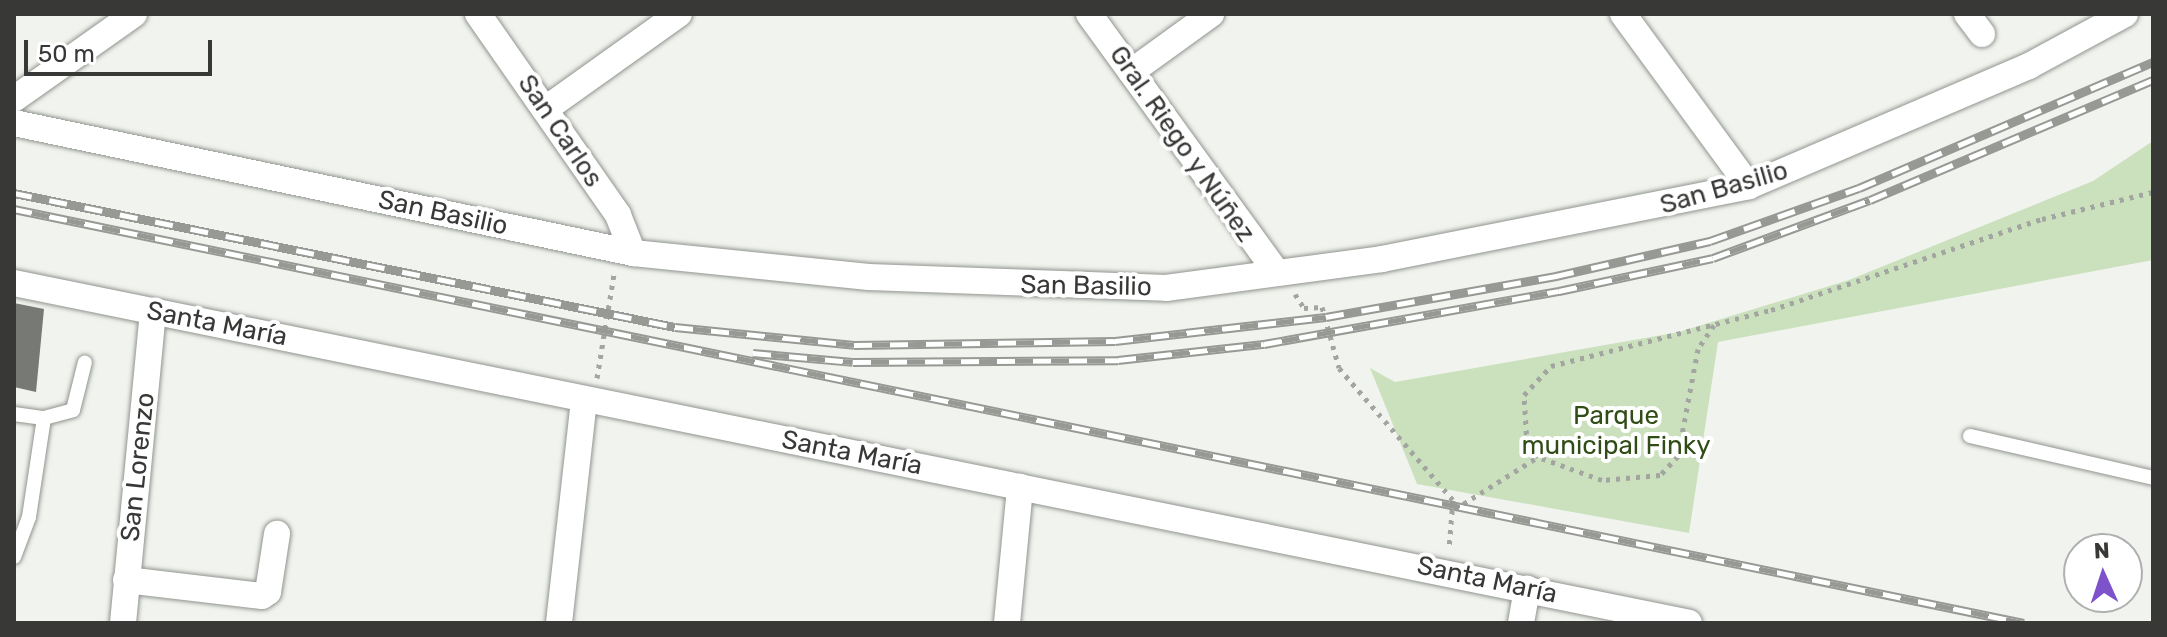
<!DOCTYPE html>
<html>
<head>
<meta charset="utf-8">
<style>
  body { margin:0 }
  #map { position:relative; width:2167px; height:637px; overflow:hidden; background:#f1f4ee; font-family:Rubik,sans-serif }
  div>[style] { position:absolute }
  .green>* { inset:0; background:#cbe0bd }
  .building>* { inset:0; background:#767974 }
  .path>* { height:5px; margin-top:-2.5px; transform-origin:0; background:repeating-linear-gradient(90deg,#a3a5a1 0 4px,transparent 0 10px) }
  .roads { filter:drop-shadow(0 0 2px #91948f) drop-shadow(0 0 2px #91948f) }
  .lane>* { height:14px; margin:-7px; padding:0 7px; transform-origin:7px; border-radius:7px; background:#fff }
  .street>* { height:26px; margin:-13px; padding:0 13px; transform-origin:13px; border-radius:13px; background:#fff }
  .rail>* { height:9px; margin-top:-4.5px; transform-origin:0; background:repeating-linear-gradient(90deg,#fff 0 18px,#979995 0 36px); box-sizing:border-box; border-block:2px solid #979995 }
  span { translate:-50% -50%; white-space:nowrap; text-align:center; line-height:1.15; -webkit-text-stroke:8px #fff; paint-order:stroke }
  .street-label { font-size:26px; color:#383937 }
  .park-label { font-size:26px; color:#314d17 }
  .frame { position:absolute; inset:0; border:16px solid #383937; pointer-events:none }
  .north { position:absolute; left:2063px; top:533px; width:80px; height:80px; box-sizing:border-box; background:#fff; border:2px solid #afb0af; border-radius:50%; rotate:357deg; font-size:22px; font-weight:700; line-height:32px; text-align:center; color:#383937 }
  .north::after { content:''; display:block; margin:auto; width:28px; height:36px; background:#7d52cb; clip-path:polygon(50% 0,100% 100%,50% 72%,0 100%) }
  .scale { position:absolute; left:24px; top:40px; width:188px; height:36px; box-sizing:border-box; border:4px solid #383937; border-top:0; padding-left:10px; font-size:24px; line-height:28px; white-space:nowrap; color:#383937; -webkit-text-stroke:6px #fff; paint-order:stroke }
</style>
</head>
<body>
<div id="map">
  <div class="green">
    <div style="clip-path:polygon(2153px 141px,2153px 260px,1718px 342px,1689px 533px,1417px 484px,1370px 368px,1395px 382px,1679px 332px,1849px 280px,2093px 181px)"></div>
  </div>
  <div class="building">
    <div style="clip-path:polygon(14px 303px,44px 309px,36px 392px,14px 387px)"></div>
  </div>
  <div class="path">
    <div style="left:1295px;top:294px;width:17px;rotate:57deg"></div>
    <div style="left:1304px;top:308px;width:18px;rotate:-3deg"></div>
    <div style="left:1322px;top:307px;width:63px;rotate:74.4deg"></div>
    <div style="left:1339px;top:368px;width:174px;rotate:49.2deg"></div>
    <div style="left:1453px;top:500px;width:49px;rotate:94.7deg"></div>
    <div style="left:1714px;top:325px;width:29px;rotate:124deg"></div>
    <div style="left:1698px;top:349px;width:109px;rotate:100.6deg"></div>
    <div style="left:1678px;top:456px;width:26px;rotate:133deg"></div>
    <div style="left:1660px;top:475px;width:58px;rotate:175.1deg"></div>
    <div style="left:1602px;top:480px;width:68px;rotate:-160.2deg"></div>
    <div style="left:1538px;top:457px;width:17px;rotate:-130deg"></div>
    <div style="left:1527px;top:444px;width:49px;rotate:-93.5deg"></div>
    <div style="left:1524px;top:395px;width:40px;rotate:-47deg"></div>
    <div style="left:1551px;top:366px;width:227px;rotate:-14.3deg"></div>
    <div style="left:1771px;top:310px;width:286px;rotate:-18.6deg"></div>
    <div style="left:2042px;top:219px;width:114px;rotate:-13.7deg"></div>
    <div style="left:597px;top:378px;width:105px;rotate:-80.7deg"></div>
    <div style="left:1455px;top:509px;width:98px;rotate:-32.1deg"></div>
  </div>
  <div class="roads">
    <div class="lane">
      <div style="left:14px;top:414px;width:30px;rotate:8deg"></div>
      <div style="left:44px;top:418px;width:30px;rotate:-15deg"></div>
      <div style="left:73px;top:410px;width:49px;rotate:-76deg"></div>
      <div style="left:1970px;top:436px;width:188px;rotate:12.9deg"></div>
      <div style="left:14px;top:557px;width:43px;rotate:-69.4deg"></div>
      <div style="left:29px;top:517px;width:100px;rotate:-81.4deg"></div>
    </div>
    <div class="street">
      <div style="left:478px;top:14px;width:245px;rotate:55.1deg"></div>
      <div style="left:618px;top:215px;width:41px;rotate:68.5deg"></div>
      <div style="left:1089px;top:14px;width:320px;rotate:54deg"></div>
      <div style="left:1623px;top:14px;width:213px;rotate:53.8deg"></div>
      <div style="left:1967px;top:14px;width:25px;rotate:53deg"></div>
      <div style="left:1131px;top:72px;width:99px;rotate:-35.9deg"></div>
      <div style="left:14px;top:99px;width:147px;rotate:-35.3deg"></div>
      <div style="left:547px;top:108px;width:162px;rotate:-35.5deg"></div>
      <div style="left:14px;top:123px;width:633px;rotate:11.86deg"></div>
      <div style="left:633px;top:253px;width:237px;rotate:5.8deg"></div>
      <div style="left:869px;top:277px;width:297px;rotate:2.1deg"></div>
      <div style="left:1166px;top:288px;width:218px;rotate:-7.6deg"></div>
      <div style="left:1382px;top:259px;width:374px;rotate:-11.2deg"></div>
      <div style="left:1749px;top:186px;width:305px;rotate:-23.2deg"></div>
      <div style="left:2029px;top:66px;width:109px;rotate:-28.4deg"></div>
      <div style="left:14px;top:283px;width:1709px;rotate:11.47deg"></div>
      <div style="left:126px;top:580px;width:137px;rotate:6.7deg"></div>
      <div style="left:262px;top:596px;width:7px;rotate:-34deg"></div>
      <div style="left:268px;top:592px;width:59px;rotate:-81.2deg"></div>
      <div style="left:123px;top:623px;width:313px;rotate:-84.5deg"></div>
      <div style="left:559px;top:623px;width:225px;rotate:-83.6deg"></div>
      <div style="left:1007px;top:623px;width:137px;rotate:-84.5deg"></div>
      <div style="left:1521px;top:623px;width:35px;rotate:-80deg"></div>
    </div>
  </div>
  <div class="rail">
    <div style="left:14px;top:193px;width:674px;rotate:11.46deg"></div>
    <div style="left:675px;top:327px;width:180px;rotate:5.7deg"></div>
    <div style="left:854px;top:345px;width:261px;rotate:-0.9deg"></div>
    <div style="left:1115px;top:341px;width:212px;rotate:-6.5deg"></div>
    <div style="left:1326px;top:317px;width:234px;rotate:-10.1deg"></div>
    <div style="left:1556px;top:276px;width:158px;rotate:-12.8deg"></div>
    <div style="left:1710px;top:241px;width:158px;rotate:-19.6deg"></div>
    <div style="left:1859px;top:188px;width:320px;rotate:-23.2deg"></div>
    <div style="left:14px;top:209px;width:2052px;rotate:11.64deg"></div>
    <div style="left:753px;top:353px;width:100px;rotate:5.1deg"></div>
    <div style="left:853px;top:362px;width:265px;rotate:-0.4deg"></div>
    <div style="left:1118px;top:360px;width:147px;rotate:-6.3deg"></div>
    <div style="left:1264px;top:344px;width:300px;rotate:-10.2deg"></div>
    <div style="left:1559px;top:291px;width:157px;rotate:-12.1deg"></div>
    <div style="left:1713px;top:258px;width:167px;rotate:-20.3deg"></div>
    <div style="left:1870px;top:200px;width:307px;rotate:-23deg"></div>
  </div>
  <div class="street-label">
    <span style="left:560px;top:131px;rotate:56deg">San Carlos</span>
    <span style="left:1182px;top:144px;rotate:55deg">Gral. Riego y Núñez</span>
    <span style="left:1724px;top:188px;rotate:-16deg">San Basilio</span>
    <span style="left:443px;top:213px;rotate:12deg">San Basilio</span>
    <span style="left:1086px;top:286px;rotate:1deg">San Basilio</span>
    <span style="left:217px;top:324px;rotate:11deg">Santa María</span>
    <span style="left:852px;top:453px;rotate:11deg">Santa María</span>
    <span style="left:138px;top:467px;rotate:-84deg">San Lorenzo</span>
    <span style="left:1487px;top:580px;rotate:12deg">Santa María</span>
  </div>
  <div class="park-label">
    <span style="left:1616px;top:431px">Parque<br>municipal Finky</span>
  </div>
  <div class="frame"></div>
  <div class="north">N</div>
  <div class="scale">50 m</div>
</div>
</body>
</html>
